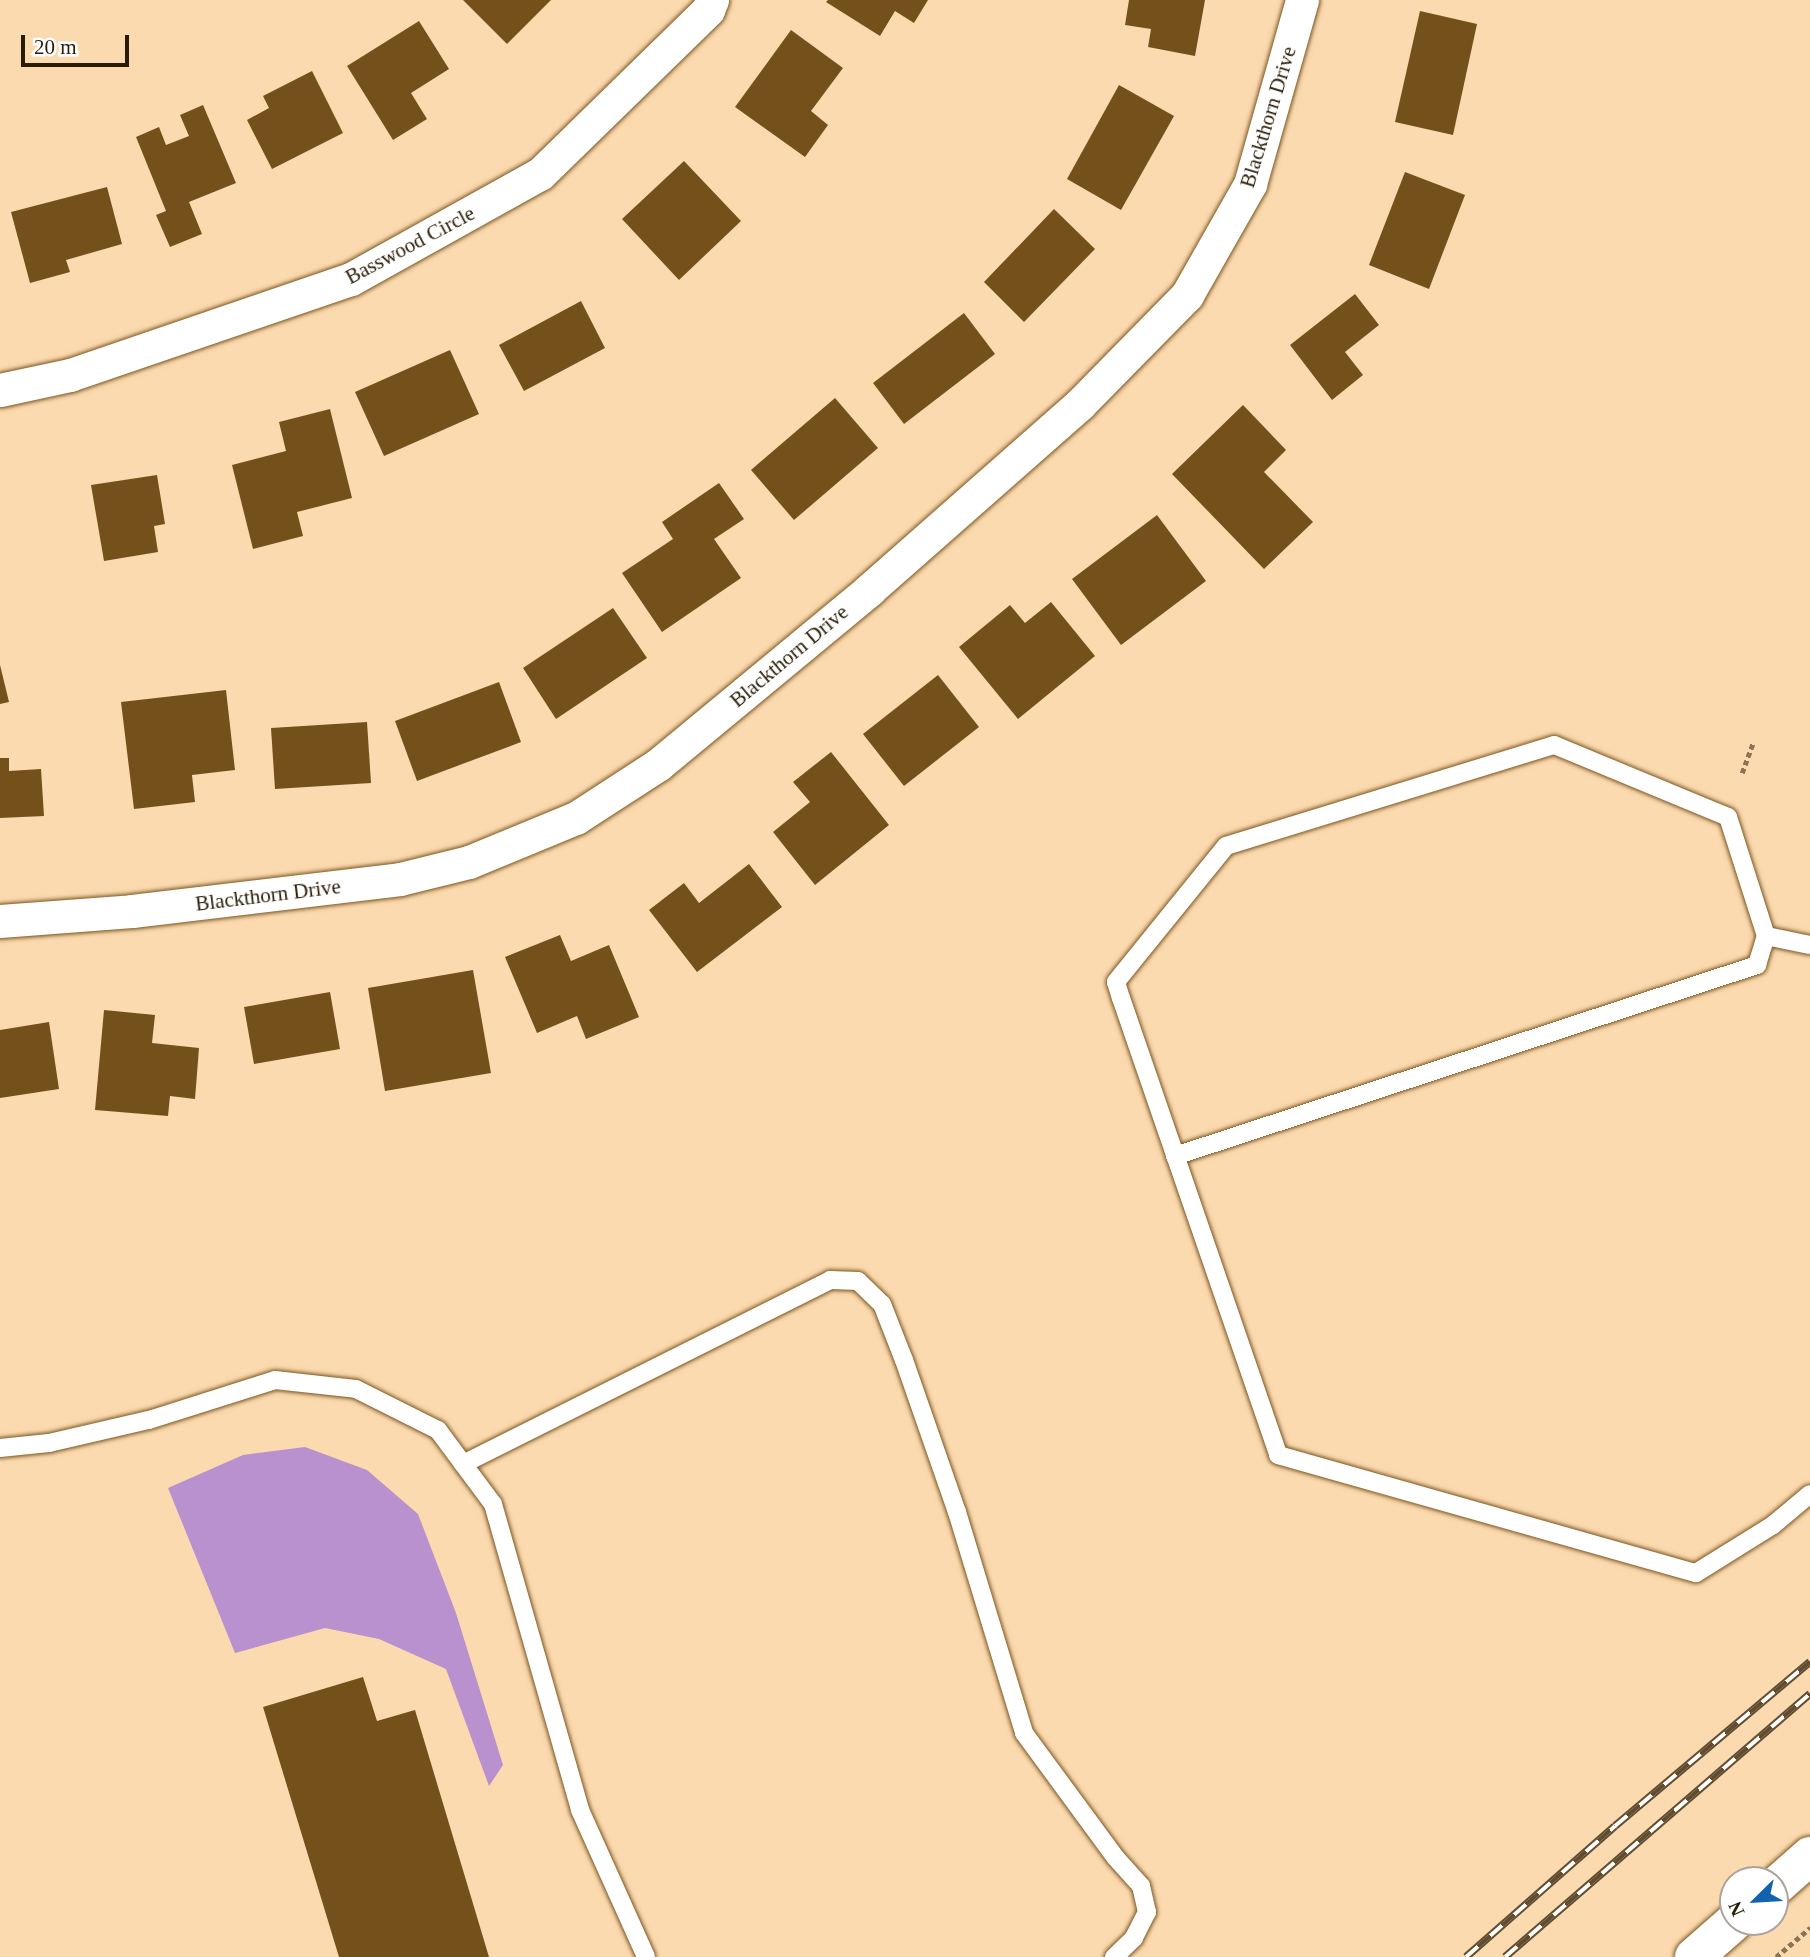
<!DOCTYPE html>
<html>
<head>
<meta charset="utf-8">
<style>
  body { margin:0 }
  #map { position:relative; width:1810px; height:1957px; overflow:hidden; background:#fcdaaf; font-family:"Times New Roman",serif }
  div>[style] { position:absolute }
  .water>* { inset:0; background:#b891ce }
  .building>* { inset:0; background:#74501a }
  .path>* { height:4.5px; margin-top:-2.25px; transform-origin:0; background:repeating-linear-gradient(90deg,#8c7454 0 5px,transparent 0 8.5px) }
  .roads { filter:drop-shadow(0 0 2px #7b5621) drop-shadow(0 0 2px #7b5621) }
  .service>* { height:18px; margin:-9px; padding:0 9px; transform-origin:9px; border-radius:9px; background:#fff }
  .minor>* { height:33px; margin:-16.5px; padding:0 16.5px; transform-origin:16.5px; border-radius:16.5px; background:#fff }
  .tertiary>* { height:38px; margin:-19px; padding:0 19px; transform-origin:19px; border-radius:19px; background:#fff }
  .rail>* { height:8px; margin-top:-4px; transform-origin:0; background:repeating-linear-gradient(90deg,#fff 0 16px,#604c31 0 32px); box-sizing:border-box; border-block:2px solid #604c31 }
  span { translate:-50% -50%; white-space:nowrap; text-align:center; line-height:1.15; -webkit-text-stroke:7px #fff; paint-order:stroke }
  .street-label { font-size:21px; color:#2a1b05 }
  .north { position:absolute; left:1719px; top:1866px; width:70px; height:70px; box-sizing:border-box; background:#fff; border:2px solid #aaa49b; border-radius:50%; rotate:246deg; font-size:19px; font-weight:700; line-height:28px; text-align:center; color:#2a1b05 }
  .north::after { content:''; display:block; margin:auto; width:24px; height:32px; background:#1162b0; clip-path:polygon(50% 0,100% 100%,50% 72%,0 100%) }
  .scale { position:absolute; left:21px; top:35px; width:108px; height:32px; box-sizing:border-box; border:4px solid #2a1b05; border-top:0; padding-left:9px; font-size:21px; line-height:24px; white-space:nowrap; color:#2a1b05; -webkit-text-stroke:5px #fff; paint-order:stroke }
</style>
</head>
<body>
<div id="map">
  <div class="water">
    <div style="clip-path:polygon(305px 1447px,367px 1470px,418px 1514px,456px 1613px,503px 1765px,489px 1786px,446px 1669px,379px 1639px,325px 1628px,235px 1653px,168px 1488px,243px 1455px)"></div>
  </div>
  <div class="building">
    <div style="clip-path:polygon(463px 0,551px 0,507px 44px)"></div>
    <div style="clip-path:polygon(828px 0,928px 0,914px 23px,895px 11px,880px 36px,826px 2px)"></div>
    <div style="clip-path:polygon(1129px 0,1205px 0,1195px 56px,1148px 47px,1151px 29px,1125px 25px)"></div>
    <div style="clip-path:polygon(1420px 11px,1477px 24px,1453px 135px,1395px 122px)"></div>
    <div style="clip-path:polygon(419px 21px,449px 69px,411px 93px,427px 119px,393px 140px,347px 66px)"></div>
    <div style="clip-path:polygon(791px 30px,843px 68px,811px 111px,828px 125px,805px 157px,735px 107px)"></div>
    <div style="clip-path:polygon(312px 71px,343px 133px,272px 169px,247px 120px,269px 108px,263px 96px)"></div>
    <div style="clip-path:polygon(1119px 85px,1174px 116px,1121px 210px,1067px 179px)"></div>
    <div style="clip-path:polygon(203px 105px,236px 183px,189px 202px,202px 234px,170px 247px,156px 215px,166px 211px,136px 137px,159px 127px,166px 145px,189px 136px,180px 115px)"></div>
    <div style="clip-path:polygon(684px 161px,741px 221px,679px 280px,622px 219px)"></div>
    <div style="clip-path:polygon(1405px 172px,1465px 195px,1429px 289px,1369px 265px)"></div>
    <div style="clip-path:polygon(107px 187px,122px 244px,66px 260px,70px 272px,30px 283px,11px 212px)"></div>
    <div style="clip-path:polygon(1054px 209px,1095px 249px,1024px 322px,984px 282px)"></div>
    <div style="clip-path:polygon(1355px 294px,1379px 325px,1345px 352px,1363px 375px,1332px 400px,1290px 345px)"></div>
    <div style="clip-path:polygon(581px 301px,605px 348px,524px 391px,499px 345px)"></div>
    <div style="clip-path:polygon(964px 313px,995px 354px,904px 424px,873px 383px)"></div>
    <div style="clip-path:polygon(450px 350px,479px 414px,384px 456px,355px 392px)"></div>
    <div style="clip-path:polygon(835px 398px,878px 448px,794px 520px,751px 470px)"></div>
    <div style="clip-path:polygon(1243px 405px,1286px 450px,1264px 472px,1313px 522px,1264px 569px,1172px 474px)"></div>
    <div style="clip-path:polygon(330px 409px,352px 498px,297px 512px,303px 536px,253px 549px,232px 465px,286px 451px,279px 422px)"></div>
    <div style="clip-path:polygon(157px 475px,165px 524px,154px 526px,158px 552px,104px 561px,91px 485px)"></div>
    <div style="clip-path:polygon(719px 483px,744px 519px,714px 539px,741px 578px,662px 632px,622px 573px,673px 539px,662px 522px)"></div>
    <div style="clip-path:polygon(1157px 515px,1206px 581px,1121px 645px,1072px 579px)"></div>
    <div style="clip-path:polygon(1051px 602px,1095px 656px,1018px 719px,959px 647px,1010px 605px,1025px 623px)"></div>
    <div style="clip-path:polygon(613px 608px,647px 658px,556px 719px,523px 668px)"></div>
    <div style="clip-path:polygon(0 665px,9px 702px,0 704px)"></div>
    <div style="clip-path:polygon(938px 675px,979px 727px,904px 786px,863px 734px)"></div>
    <div style="clip-path:polygon(499px 682px,521px 742px,417px 781px,395px 721px)"></div>
    <div style="clip-path:polygon(226px 690px,235px 770px,192px 775px,195px 802px,134px 809px,121px 702px)"></div>
    <div style="clip-path:polygon(367px 722px,371px 783px,275px 789px,271px 728px)"></div>
    <div style="clip-path:polygon(831px 752px,889px 825px,815px 885px,773px 832px,810px 802px,793px 782px)"></div>
    <div style="clip-path:polygon(0 758px,9px 758px,9px 771px,41px 769px,44px 816px,0 818px)"></div>
    <div style="clip-path:polygon(749px 864px,782px 907px,697px 972px,649px 910px,684px 883px,699px 903px)"></div>
    <div style="clip-path:polygon(560px 935px,571px 961px,609px 945px,639px 1017px,586px 1039px,577px 1016px,537px 1033px,505px 957px)"></div>
    <div style="clip-path:polygon(473px 970px,491px 1073px,385px 1091px,368px 988px)"></div>
    <div style="clip-path:polygon(330px 992px,340px 1049px,254px 1064px,244px 1007px)"></div>
    <div style="clip-path:polygon(104px 1010px,155px 1015px,152px 1043px,199px 1048px,195px 1099px,170px 1096px,168px 1116px,95px 1110px)"></div>
    <div style="clip-path:polygon(49px 1022px,59px 1089px,0 1098px,0 1030px)"></div>
    <div style="clip-path:polygon(363px 1677px,377px 1721px,415px 1710px,489px 1957px,339px 1957px,263px 1707px)"></div>
  </div>
  <div class="path">
    <div style="left:1742px;top:773px;width:32px;rotate:-70deg"></div>
    <div style="left:1776px;top:1957px;width:45px;rotate:-40.5deg"></div>
  </div>
  <div class="roads">
    <div class="service">
      <div style="left:1766px;top:936px;width:45px;rotate:11.6deg"></div>
      <div style="left:1175px;top:1156px;width:613px;rotate:-18.17deg"></div>
      <div style="left:1757px;top:965px;width:30px;rotate:-73deg"></div>
      <div style="left:1766px;top:936px;width:125px;rotate:-107.7deg"></div>
      <div style="left:1728px;top:817px;width:188px;rotate:-157.5deg"></div>
      <div style="left:1554px;top:745px;width:343px;rotate:162.9deg"></div>
      <div style="left:1226px;top:846px;width:175px;rotate:129deg"></div>
      <div style="left:1116px;top:982px;width:17px;rotate:73deg"></div>
      <div style="left:1121px;top:998px;width:483px;rotate:71deg"></div>
      <div style="left:1278px;top:1455px;width:434px;rotate:15.8deg"></div>
      <div style="left:1696px;top:1573px;width:91px;rotate:-31.9deg"></div>
      <div style="left:1773px;top:1525px;width:48px;rotate:-40deg"></div>
      <div style="left:0;top:1448px;width:49px;rotate:-5.8deg"></div>
      <div style="left:49px;top:1443px;width:103px;rotate:-13deg"></div>
      <div style="left:149px;top:1420px;width:132px;rotate:-17.6deg"></div>
      <div style="left:275px;top:1380px;width:81px;rotate:6.3deg"></div>
      <div style="left:356px;top:1389px;width:92px;rotate:26.6deg"></div>
      <div style="left:438px;top:1430px;width:92px;rotate:53.4deg"></div>
      <div style="left:493px;top:1504px;width:318px;rotate:74.1deg"></div>
      <div style="left:580px;top:1810px;width:161px;rotate:65.8deg"></div>
      <div style="left:463px;top:1464px;width:411px;rotate:-26.6deg"></div>
      <div style="left:830px;top:1280px;width:28px;rotate:2deg"></div>
      <div style="left:858px;top:1281px;width:33px;rotate:44deg"></div>
      <div style="left:882px;top:1304px;width:60px;rotate:68.6deg"></div>
      <div style="left:904px;top:1360px;width:161px;rotate:70.8deg"></div>
      <div style="left:957px;top:1512px;width:231px;rotate:73.1deg"></div>
      <div style="left:1024px;top:1733px;width:154px;rotate:53.7deg"></div>
      <div style="left:1115px;top:1857px;width:39px;rotate:48deg"></div>
      <div style="left:1141px;top:1886px;width:27px;rotate:77deg"></div>
      <div style="left:1147px;top:1912px;width:29px;rotate:117deg"></div>
      <div style="left:1134px;top:1938px;width:28px;rotate:136deg"></div>
    </div>
    <div class="minor">
      <div style="left:0;top:390px;width:72px;rotate:-12.1deg"></div>
      <div style="left:70px;top:375px;width:297px;rotate:-18.9deg"></div>
      <div style="left:351px;top:279px;width:216px;rotate:-29.1deg"></div>
      <div style="left:540px;top:174px;width:235px;rotate:-44.3deg"></div>
      <div style="left:708px;top:10px;width:11px;rotate:-68deg"></div>
      <div style="left:0;top:921px;width:132px;rotate:-4.3deg"></div>
      <div style="left:132px;top:911px;width:270px;rotate:-6.8deg"></div>
      <div style="left:400px;top:879px;width:71px;rotate:-13.8deg"></div>
      <div style="left:469px;top:862px;width:116px;rotate:-22.4deg"></div>
      <div style="left:576px;top:818px;width:99px;rotate:-33deg"></div>
      <div style="left:659px;top:764px;width:273px;rotate:-39.6deg"></div>
      <div style="left:869px;top:590px;width:281px;rotate:-41.4deg"></div>
      <div style="left:1080px;top:404px;width:153px;rotate:-45.5deg"></div>
      <div style="left:1187px;top:295px;width:128px;rotate:-60.4deg"></div>
      <div style="left:1250px;top:184px;width:191px;rotate:-74.2deg"></div>
    </div>
    <div class="tertiary">
      <div style="left:1775px;top:1887px;width:47px;rotate:-41.5deg"></div>
      <div style="left:1694px;top:1957px;width:53px;rotate:-41.2deg"></div>
    </div>
  </div>
  <div class="rail">
    <div style="left:1466px;top:1957px;width:198px;rotate:-41.3deg"></div>
    <div style="left:1615px;top:1826px;width:255px;rotate:-40.1deg"></div>
    <div style="left:1505px;top:1957px;width:403px;rotate:-40.8deg"></div>
  </div>
  <div class="street-label">
    <span style="left:1268px;top:117px;rotate:-73deg">Blackthorn Drive</span>
    <span style="left:410px;top:245px;rotate:-28deg">Basswood Circle</span>
    <span style="left:789px;top:656px;rotate:-40deg">Blackthorn Drive</span>
    <span style="left:268px;top:895px;rotate:-7deg">Blackthorn Drive</span>
  </div>
  <div class="north">N</div>
  <div class="scale">20 m</div>
</div>
</body>
</html>
